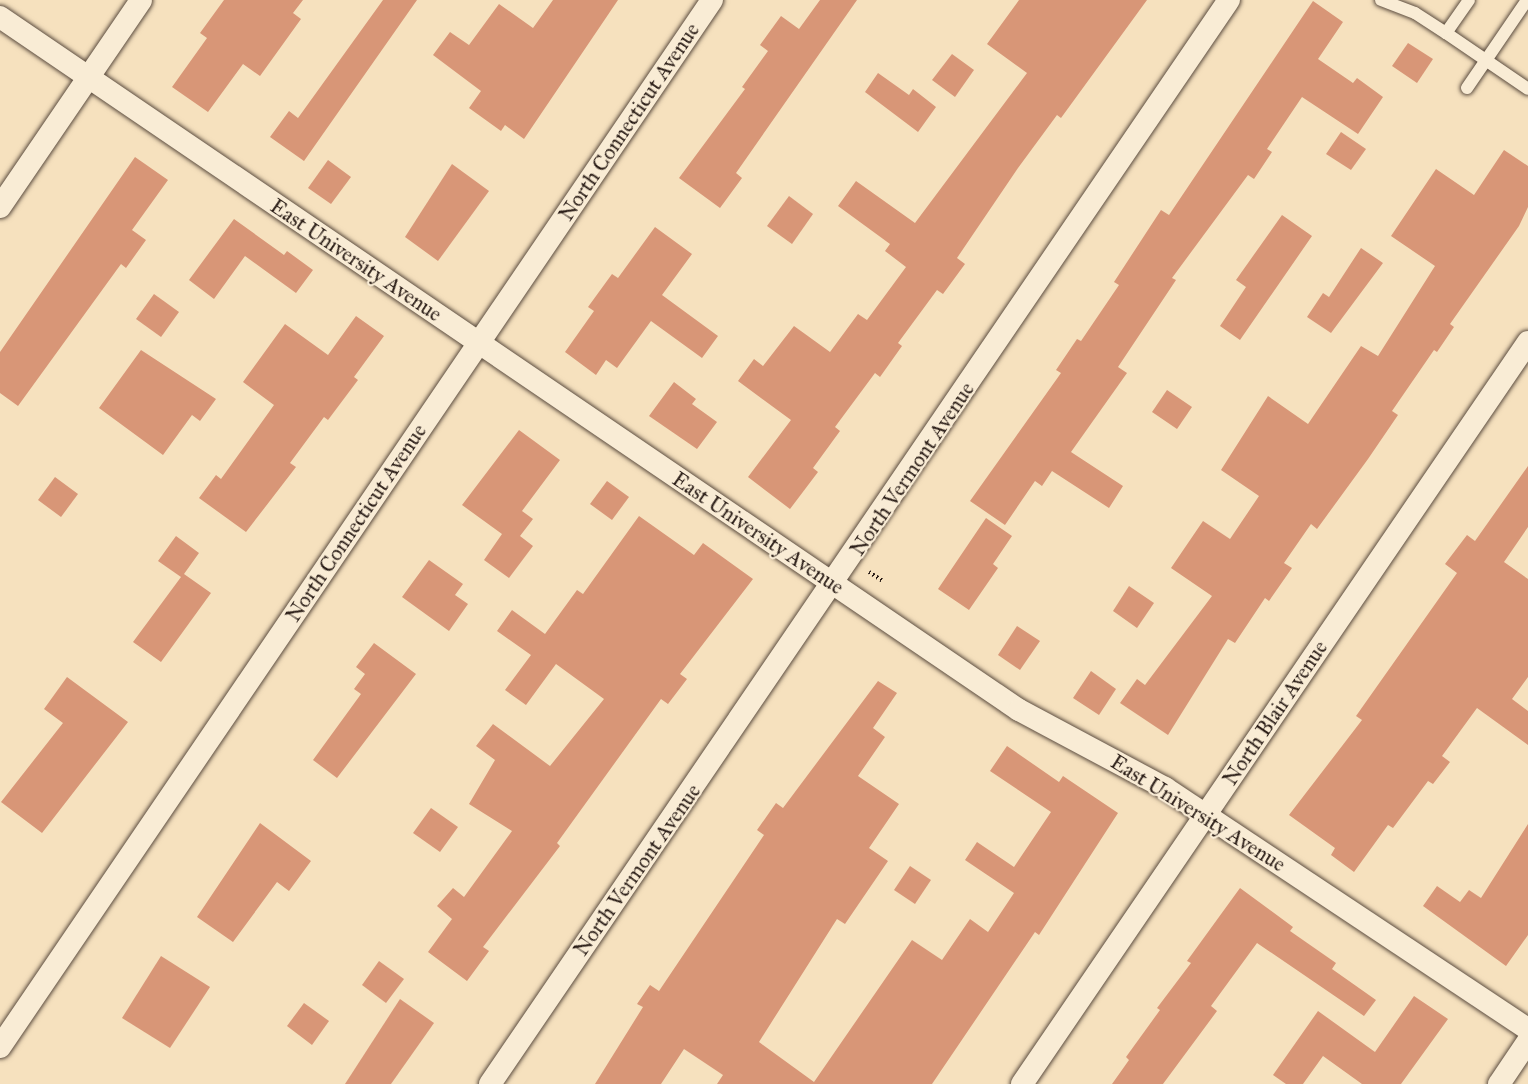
<!DOCTYPE html>
<html>
<head>
<meta charset="utf-8">
<style>
  body { margin:0 }
  #map { position:relative; width:1528px; height:1084px; overflow:hidden; background:#f6e1be; font-family:"IM FELL Great Primer",serif }
  div>[style] { position:absolute }
  .building>* { inset:0; background:#d89677 }
  .path>* { height:4px; margin-top:-2px; transform-origin:0; background:repeating-linear-gradient(90deg,#291c16 0 1.5px,transparent 0 4.5px) }
  .roads { filter:drop-shadow(0 0 2px #5c4d40) drop-shadow(0 0 2px #5c4d40) }
  .lane>* { height:12px; margin:-6px; padding:0 6px; transform-origin:6px; border-radius:6px; background:#f9ecd5 }
  .street>* { height:22px; margin:-11px; padding:0 11px; transform-origin:11px; border-radius:11px; background:#f9ecd5 }
  span { translate:-50% -50%; white-space:nowrap; text-align:center; line-height:1.15; -webkit-text-stroke:4.5px #f9ecd5; paint-order:stroke }
  .street-label { font-size:21px; color:#291c16 }
</style>
</head>
<body>
<div id="map">
  <div class="building">
    <div style="clip-path:polygon(224px 0,303px 0,293px 13px,301px 19px,260px 76px,243px 64px,208px 112px,172px 87px,207px 38px,200px 33px)"></div>
    <div style="clip-path:polygon(383px 0,417px 0,304px 161px,270px 137px,289px 111px,298px 118px)"></div>
    <div style="clip-path:polygon(553px 0,618px 0,524px 139px,505px 125px,501px 131px,469px 108px,481px 91px,433px 55px,450px 32px,469px 45px,499px 4px,533px 28px)"></div>
    <div style="clip-path:polygon(820px 0,857px 0,736px 173px,742px 178px,720px 208px,679px 178px,745px 89px,742px 87px,768px 51px,760px 45px,781px 16px,799px 29px)"></div>
    <div style="clip-path:polygon(1019px 0,1147px 0,1061px 118px,1057px 115px,1018px 168px,957px 258px,965px 264px,943px 294px,937px 290px,898px 343px,902px 346px,880px 377px,875px 373px,835px 427px,840px 431px,813px 468px,818px 472px,790px 509px,748px 477px,791px 420px,738px 381px,754px 359px,763px 366px,794px 326px,830px 352px,858px 314px,867px 320px,906px 267px,885px 251px,890px 244px,838px 206px,856px 181px,915px 223px,1027px 73px,987px 44px)"></div>
    <div style="clip-path:polygon(1313px 1px,1343px 22px,1318px 59px,1353px 83px,1357px 78px,1383px 97px,1358px 134px,1302px 97px,1267px 149px,1272px 152px,1254px 179px,1248px 175px,1172px 278px,1176px 280px,1118px 367px,1127px 373px,1071px 452px,1123px 486px,1109px 508px,1052px 471px,1042px 486px,1035px 481px,1005px 525px,970px 501px,1061px 373px,1056px 370px,1077px 339px,1081px 341px,1119px 285px,1114px 282px,1161px 210px,1169px 215px)"></div>
    <div style="clip-path:polygon(1408px 43px,1433px 59px,1417px 83px,1392px 66px)"></div>
    <div style="clip-path:polygon(952px 54px,974px 70px,955px 97px,932px 80px)"></div>
    <div style="clip-path:polygon(878px 73px,909px 95px,913px 89px,936px 107px,918px 132px,865px 92px)"></div>
    <div style="clip-path:polygon(1341px 132px,1366px 149px,1351px 170px,1326px 154px)"></div>
    <div style="clip-path:polygon(1504px 150px,1528px 166px,1528px 207px,1519px 226px,1450px 324px,1454px 327px,1437px 352px,1434px 350px,1392px 411px,1398px 415px,1368px 459px,1317px 529px,1311px 524px,1284px 563px,1292px 568px,1269px 601px,1265px 598px,1235px 643px,1228px 639px,1168px 735px,1120px 703px,1137px 679px,1145px 685px,1212px 596px,1171px 568px,1203px 521px,1230px 539px,1259px 496px,1221px 470px,1268px 396px,1308px 424px,1361px 346px,1378px 356px,1435px 266px,1391px 236px,1436px 169px,1474px 195px)"></div>
    <div style="clip-path:polygon(135px 157px,168px 180px,132px 230px,146px 240px,126px 268px,121px 264px,18px 406px,0 393px,0 352px)"></div>
    <div style="clip-path:polygon(328px 160px,351px 177px,331px 204px,308px 188px)"></div>
    <div style="clip-path:polygon(452px 164px,489px 191px,438px 261px,405px 237px)"></div>
    <div style="clip-path:polygon(789px 196px,813px 214px,792px 244px,767px 226px)"></div>
    <div style="clip-path:polygon(1282px 215px,1312px 236px,1240px 340px,1220px 326px,1246px 287px,1236px 280px)"></div>
    <div style="clip-path:polygon(234px 219px,284px 255px,287px 251px,313px 270px,296px 293px,245px 256px,214px 299px,189px 280px)"></div>
    <div style="clip-path:polygon(655px 227px,692px 254px,662px 295px,718px 336px,702px 358px,651px 321px,617px 368px,606px 360px,596px 375px,565px 352px,594px 311px,588px 307px,612px 274px,618px 278px)"></div>
    <div style="clip-path:polygon(1361px 248px,1383px 263px,1331px 333px,1307px 317px,1323px 293px,1329px 297px)"></div>
    <div style="clip-path:polygon(154px 294px,179px 312px,161px 337px,136px 319px)"></div>
    <div style="clip-path:polygon(356px 316px,384px 336px,354px 377px,358px 380px,328px 420px,324px 417px,290px 463px,296px 467px,246px 532px,199px 498px,216px 475px,221px 479px,274px 405px,243px 382px,285px 324px,328px 355px)"></div>
    <div style="clip-path:polygon(141px 350px,216px 399px,200px 421px,192px 415px,163px 455px,99px 408px)"></div>
    <div style="clip-path:polygon(674px 382px,696px 399px,692px 404px,717px 422px,697px 449px,649px 416px)"></div>
    <div style="clip-path:polygon(1167px 390px,1192px 407px,1177px 429px,1152px 412px)"></div>
    <div style="clip-path:polygon(519px 430px,560px 460px,522px 511px,533px 519px,520px 536px,533px 546px,509px 578px,484px 560px,502px 534px,462px 505px)"></div>
    <div style="clip-path:polygon(1528px 466px,1528px 527px,1504px 562px,1528px 579px,1528px 677px,1512px 699px,1528px 711px,1528px 745px,1477px 708px,1442px 756px,1450px 762px,1433px 784px,1428px 781px,1393px 828px,1388px 825px,1354px 872px,1331px 855px,1335px 848px,1289px 815px,1362px 720px,1356px 716px,1457px 573px,1445px 564px,1467px 535px,1475px 541px)"></div>
    <div style="clip-path:polygon(55px 477px,78px 494px,61px 517px,38px 500px)"></div>
    <div style="clip-path:polygon(607px 481px,629px 497px,612px 520px,590px 504px)"></div>
    <div style="clip-path:polygon(639px 516px,694px 555px,703px 543px,753px 579px,680px 674px,687px 679px,668px 704px,661px 699px,557px 843px,560px 846px,483px 947px,489px 951px,467px 981px,428px 952px,452px 919px,437px 906px,453px 888px,464px 897px,512px 831px,469px 804px,495px 760px,476px 746px,493px 724px,550px 766px,604px 699px,556px 664px,526px 705px,505px 690px,531px 655px,497px 631px,512px 610px,545px 634px,577px 590px,583px 594px)"></div>
    <div style="clip-path:polygon(986px 518px,1012px 536px,993px 564px,998px 568px,969px 610px,938px 589px)"></div>
    <div style="clip-path:polygon(176px 536px,199px 553px,184px 574px,211px 593px,161px 662px,133px 642px,181px 577px,158px 561px)"></div>
    <div style="clip-path:polygon(429px 560px,463px 584px,455px 595px,468px 604px,449px 631px,402px 597px)"></div>
    <div style="clip-path:polygon(1129px 586px,1154px 603px,1137px 628px,1113px 611px)"></div>
    <div style="clip-path:polygon(1017px 626px,1040px 641px,1020px 670px,998px 655px)"></div>
    <div style="clip-path:polygon(374px 643px,416px 674px,337px 778px,313px 760px,361px 694px,354px 689px,365px 674px,356px 667px)"></div>
    <div style="clip-path:polygon(1091px 671px,1116px 689px,1099px 715px,1073px 698px)"></div>
    <div style="clip-path:polygon(67px 677px,128px 722px,42px 833px,1px 802px,63px 723px,44px 709px)"></div>
    <div style="clip-path:polygon(878px 681px,897px 693px,873px 728px,885px 737px,858px 776px,899px 804px,869px 848px,888px 861px,845px 924px,837px 919px,759px 1042px,814px 1082px,912px 940px,942px 960px,970px 919px,988px 932px,1014px 893px,965px 860px,977px 842px,1014px 867px,1051px 812px,990px 771px,1007px 746px,1059px 782px,1063px 776px,1118px 813px,1039px 935px,1035px 932px,932px 1084px,717px 1084px,723px 1075px,684px 1049px,661px 1084px,595px 1084px,643px 1007px,637px 1004px,650px 985px,659px 991px,764px 835px,757px 830px,776px 803px,783px 808px)"></div>
    <div style="clip-path:polygon(431px 808px,458px 827px,440px 852px,413px 833px)"></div>
    <div style="clip-path:polygon(260px 823px,311px 861px,289px 891px,277px 882px,233px 942px,197px 917px)"></div>
    <div style="clip-path:polygon(1528px 824px,1528px 935px,1506px 966px,1423px 906px,1437px 886px,1460px 902px,1469px 890px,1481px 898px)"></div>
    <div style="clip-path:polygon(910px 866px,931px 880px,915px 904px,894px 890px)"></div>
    <div style="clip-path:polygon(1240px 888px,1293px 927px,1290px 931px,1336px 963px,1332px 969px,1376px 1000px,1364px 1016px,1257px 943px,1211px 1006px,1217px 1011px,1163px 1084px,1112px 1084px,1129px 1060px,1126px 1057px,1160px 1010px,1157px 1008px,1191px 963px,1187px 961px)"></div>
    <div style="clip-path:polygon(161px 956px,210px 987px,170px 1048px,122px 1018px)"></div>
    <div style="clip-path:polygon(379px 961px,404px 979px,386px 1003px,362px 985px)"></div>
    <div style="clip-path:polygon(1414px 996px,1448px 1019px,1401px 1084px,1362px 1084px,1323px 1056px,1303px 1084px,1286px 1084px,1273px 1075px,1318px 1011px,1375px 1052px)"></div>
    <div style="clip-path:polygon(400px 999px,434px 1023px,391px 1084px,345px 1084px)"></div>
    <div style="clip-path:polygon(304px 1003px,329px 1021px,312px 1045px,287px 1026px)"></div>
  </div>
  <div class="path">
    <div style="left:869px;top:572px;width:17px;rotate:33deg"></div>
  </div>
  <div class="roads">
    <div class="lane">
      <div style="left:1381px;top:0;width:36px;rotate:21deg"></div>
      <div style="left:1415px;top:13px;width:37px;rotate:33deg"></div>
      <div style="left:1446px;top:33px;width:40px;rotate:-55.1deg"></div>
      <div style="left:1446px;top:33px;width:99px;rotate:34.3deg"></div>
      <div style="left:1467px;top:88px;width:107px;rotate:-55.7deg"></div>
    </div>
    <div class="street">
      <div style="left:0;top:17px;width:1232px;rotate:34.22deg"></div>
      <div style="left:1019px;top:710px;width:166px;rotate:28.1deg"></div>
      <div style="left:1165px;top:788px;width:436px;rotate:33.6deg"></div>
      <div style="left:0;top:207px;width:250px;rotate:-55.7deg"></div>
      <div style="left:0;top:1047px;width:1266px;rotate:-55.78deg"></div>
      <div style="left:490px;top:1084px;width:1312px;rotate:-55.72deg"></div>
      <div style="left:1022px;top:1084px;width:898px;rotate:-55.71deg"></div>
      <div style="left:1499px;top:1084px;width:52px;rotate:-56deg"></div>
    </div>
  </div>
  <div class="street-label">
    <span style="left:629px;top:122px;rotate:-56deg">North Connecticut Avenue</span>
    <span style="left:356px;top:260px;rotate:34deg">East University Avenue</span>
    <span style="left:912px;top:469px;rotate:-56deg">North Vermont Avenue</span>
    <span style="left:356px;top:523px;rotate:-56deg">North Connecticut Avenue</span>
    <span style="left:758px;top:533px;rotate:34deg">East University Avenue</span>
    <span style="left:1275px;top:713px;rotate:-56deg">North Blair Avenue</span>
    <span style="left:1198px;top:813px;rotate:32deg">East University Avenue</span>
    <span style="left:637px;top:870px;rotate:-55deg">North Vermont Avenue</span>
  </div>
</div>
</body>
</html>
